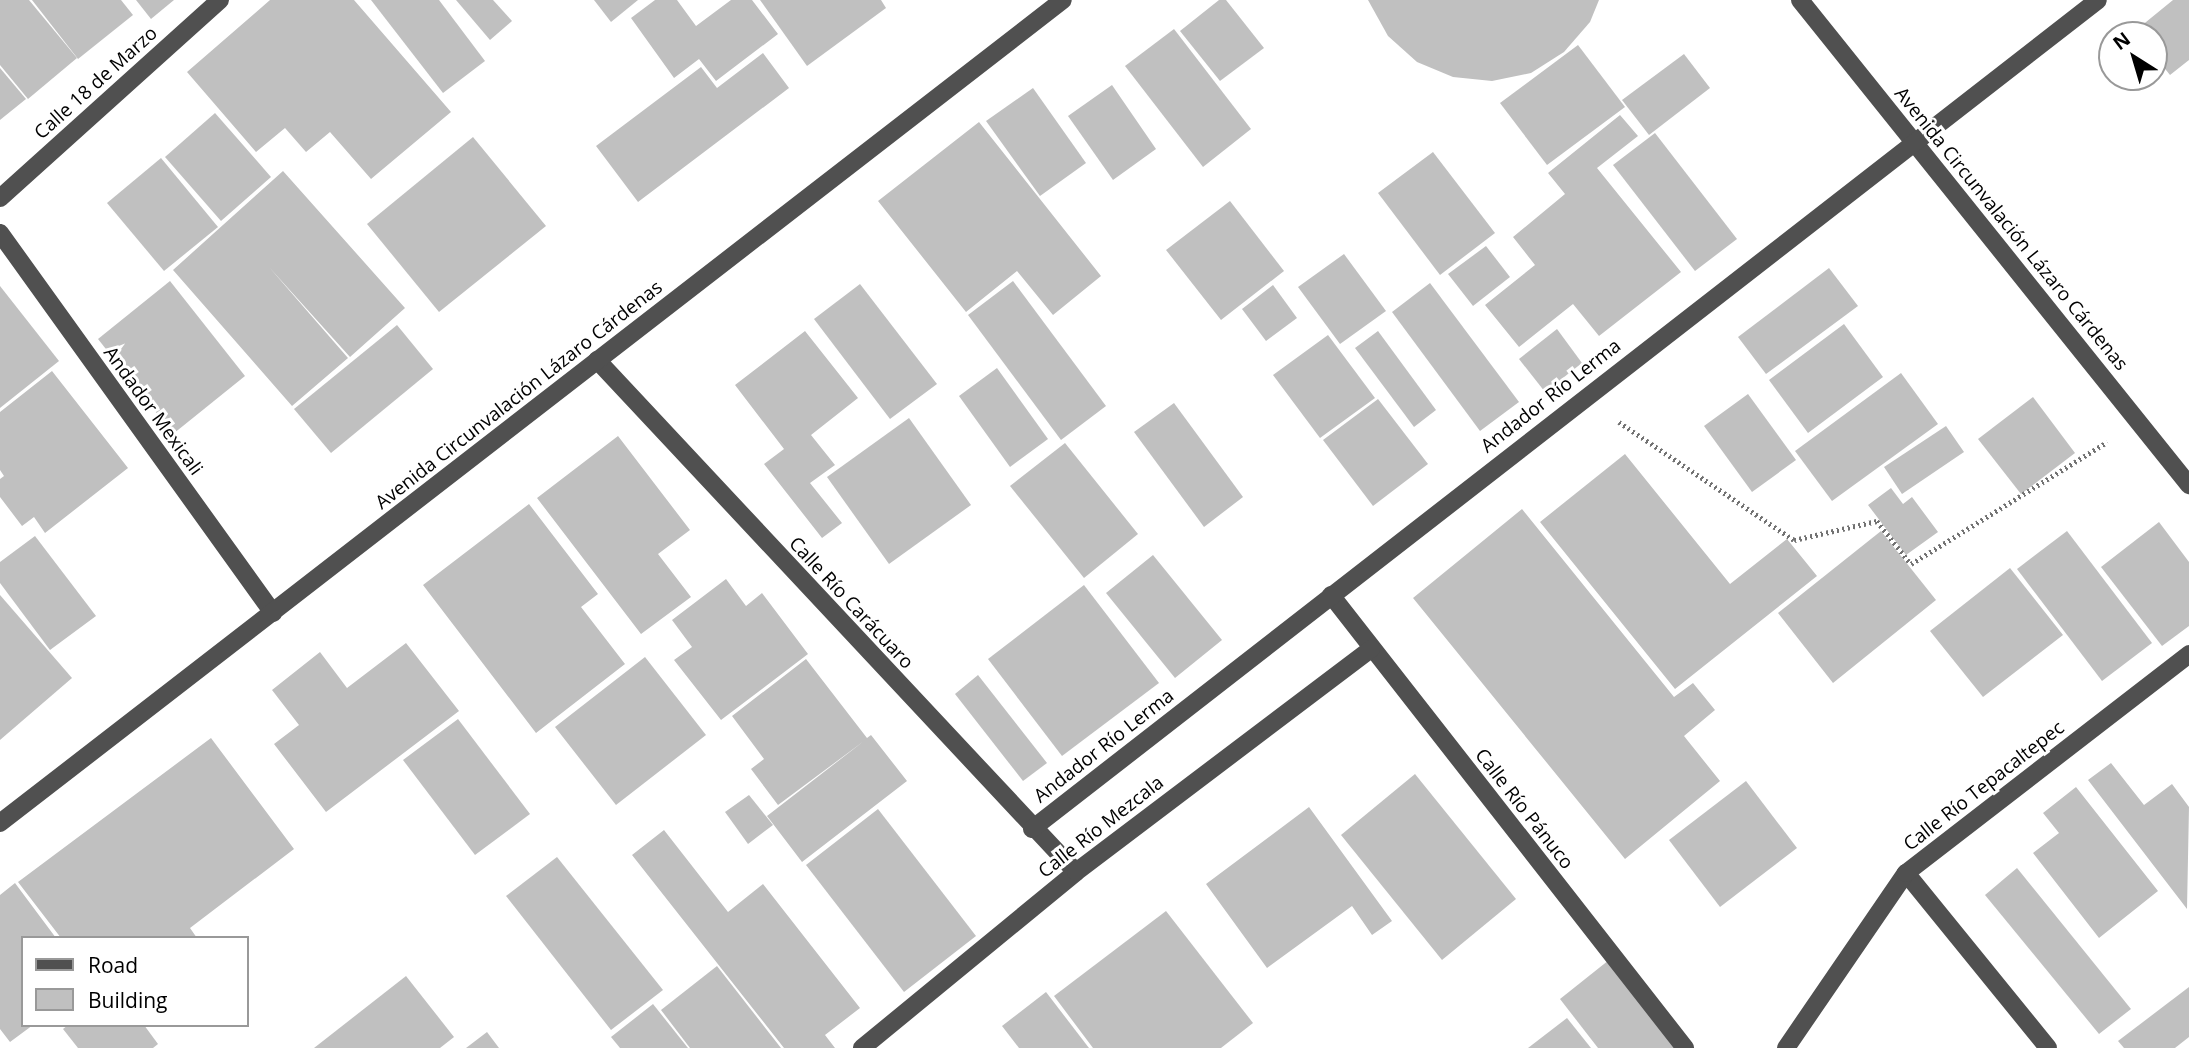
<!DOCTYPE html>
<html>
<head>
<meta charset="utf-8">
<style>
  body { margin:0 }
  #map { position:relative; width:2189px; height:1048px; overflow:hidden; background:#fff; font-family:"Open Sans",sans-serif }
  div>[style] { position:absolute }
  .building>* { inset:0; background:#c0c0c0 }
  .path>* { height:4.5px; margin-top:-2.25px; transform-origin:0; background:repeating-linear-gradient(90deg,#727272 0 2px,transparent 0 5.5px) }
  .minor>* { height:18px; margin:-9px; padding:0 9px; transform-origin:9px; border-radius:9px; background:#505050 }
  span { translate:-50% -50%; white-space:nowrap; text-align:center; line-height:1.15; -webkit-text-stroke:6px #fff; paint-order:stroke }
  .street-label { font-size:19px; color:#000 }
  .legend { position:absolute; left:21px; top:936px; width:228px; height:91px; box-sizing:border-box; background:#fff; border:2px solid #999; margin:0; padding:9px 12px; list-style:none; font-size:21px; color:#000 }
  .legend li { display:flex; align-items:center; gap:14px; height:35px }
  .legend b { width:35px; border:2px solid #999 }
  .north { position:absolute; left:2098px; top:21px; width:70px; height:70px; box-sizing:border-box; background:#fff; border:2px solid #999; border-radius:50%; rotate:323deg; font-size:19px; font-weight:700; line-height:28px; text-align:center; color:#000 }
  .north::after { content:''; display:block; margin:auto; width:24px; height:32px; background:#000; clip-path:polygon(50% 0,100% 100%,50% 72%,0 100%) }
</style>
</head>
<body>
<div id="map">
  <div class="building">
    <div style="clip-path:polygon(0 0,29px 0,77px 58px,28px 99px,0 65px)"></div>
    <div style="clip-path:polygon(32px 0,121px 0,133px 15px,78px 59px)"></div>
    <div style="clip-path:polygon(136px 0,174px 0,151px 19px)"></div>
    <div style="clip-path:polygon(270px 0,354px 0,451px 112px,371px 179px,330px 132px,306px 152px,285px 128px,256px 152px,187px 72px)"></div>
    <div style="clip-path:polygon(371px 0,439px 0,485px 61px,443px 93px)"></div>
    <div style="clip-path:polygon(456px 0,493px 0,512px 21px,490px 40px)"></div>
    <div style="clip-path:polygon(594px 0,638px 0,611px 22px)"></div>
    <div style="clip-path:polygon(655px 0,677px 0,696px 26px,731px 0,752px 0,778px 34px,716px 81px,699px 59px,674px 78px,631px 18px)"></div>
    <div style="clip-path:polygon(760px 0,881px 0,886px 8px,807px 66px)"></div>
    <div style="clip-path:polygon(1219px 0,1226px 0,1264px 48px,1220px 81px,1180px 31px)"></div>
    <div style="clip-path:polygon(1368px 0,1599px 0,1590px 22px,1564px 52px,1531px 73px,1492px 81px,1453px 77px,1417px 62px,1388px 36px)"></div>
    <div style="clip-path:polygon(2173px 0,2189px 0,2189px 60px,2170px 75px,2154px 55px,2154px 35px,2135px 31px)"></div>
    <div style="clip-path:polygon(1174px 29px,1251px 129px,1203px 167px,1125px 66px)"></div>
    <div style="clip-path:polygon(1578px 45px,1625px 107px,1547px 165px,1500px 103px)"></div>
    <div style="clip-path:polygon(763px 53px,789px 88px,638px 202px,596px 146px,701px 67px,717px 88px)"></div>
    <div style="clip-path:polygon(1684px 54px,1710px 88px,1649px 135px,1622px 100px)"></div>
    <div style="clip-path:polygon(0 68px,26px 99px,0 120px)"></div>
    <div style="clip-path:polygon(1112px 85px,1156px 149px,1113px 180px,1068px 116px)"></div>
    <div style="clip-path:polygon(1033px 88px,1086px 163px,1040px 196px,986px 121px)"></div>
    <div style="clip-path:polygon(215px 113px,271px 177px,221px 221px,165px 157px)"></div>
    <div style="clip-path:polygon(1620px 115px,1638px 136px,1597px 168px,1681px 272px,1599px 336px,1573px 304px,1519px 347px,1485px 305px,1535px 265px,1513px 237px,1565px 194px,1548px 173px)"></div>
    <div style="clip-path:polygon(979px 122px,1101px 276px,1053px 315px,1017px 271px,966px 312px,878px 201px)"></div>
    <div style="clip-path:polygon(1655px 133px,1737px 239px,1695px 271px,1613px 165px)"></div>
    <div style="clip-path:polygon(473px 137px,546px 226px,439px 312px,367px 224px)"></div>
    <div style="clip-path:polygon(1433px 152px,1495px 233px,1440px 275px,1378px 193px)"></div>
    <div style="clip-path:polygon(161px 158px,218px 227px,164px 271px,107px 203px)"></div>
    <div style="clip-path:polygon(283px 171px,405px 308px,350px 357px,269px 267px,348px 358px,292px 406px,173px 270px)"></div>
    <div style="clip-path:polygon(1230px 201px,1284px 271px,1221px 320px,1166px 250px)"></div>
    <div style="clip-path:polygon(1486px 246px,1510px 277px,1473px 306px,1448px 274px)"></div>
    <div style="clip-path:polygon(1344px 254px,1386px 311px,1340px 344px,1298px 287px)"></div>
    <div style="clip-path:polygon(1829px 268px,1858px 306px,1766px 374px,1738px 337px)"></div>
    <div style="clip-path:polygon(170px 281px,245px 376px,173px 434px,98px 339px)"></div>
    <div style="clip-path:polygon(1013px 281px,1106px 406px,1061px 440px,968px 315px)"></div>
    <div style="clip-path:polygon(1430px 283px,1519px 402px,1480px 431px,1392px 312px)"></div>
    <div style="clip-path:polygon(860px 284px,937px 384px,890px 419px,814px 319px)"></div>
    <div style="clip-path:polygon(1273px 285px,1297px 318px,1266px 341px,1242px 309px)"></div>
    <div style="clip-path:polygon(0 286px,59px 361px,0 408px)"></div>
    <div style="clip-path:polygon(1844px 324px,1883px 377px,1808px 433px,1769px 380px)"></div>
    <div style="clip-path:polygon(397px 325px,433px 369px,331px 453px,294px 409px)"></div>
    <div style="clip-path:polygon(1557px 329px,1582px 363px,1545px 392px,1519px 359px)"></div>
    <div style="clip-path:polygon(805px 331px,858px 398px,811px 435px,835px 465px,810px 483px,842px 523px,822px 538px,764px 464px,784px 449px,735px 385px)"></div>
    <div style="clip-path:polygon(1378px 331px,1436px 410px,1414px 427px,1355px 348px)"></div>
    <div style="clip-path:polygon(1328px 335px,1375px 398px,1320px 438px,1273px 375px)"></div>
    <div style="clip-path:polygon(997px 368px,1048px 439px,1010px 467px,959px 396px)"></div>
    <div style="clip-path:polygon(52px 371px,128px 468px,45px 533px,34px 517px,22px 526px,0 497px,0 479px,4px 476px,0 470px,0 412px)"></div>
    <div style="clip-path:polygon(1901px 373px,1938px 424px,1832px 501px,1795px 451px)"></div>
    <div style="clip-path:polygon(1748px 394px,1796px 460px,1752px 492px,1704px 426px)"></div>
    <div style="clip-path:polygon(2033px 397px,2075px 453px,2021px 494px,1978px 439px)"></div>
    <div style="clip-path:polygon(1378px 399px,1428px 464px,1373px 506px,1323px 440px)"></div>
    <div style="clip-path:polygon(1174px 403px,1243px 497px,1204px 527px,1134px 432px)"></div>
    <div style="clip-path:polygon(909px 418px,971px 505px,889px 564px,827px 477px)"></div>
    <div style="clip-path:polygon(1946px 426px,1964px 452px,1902px 494px,1884px 467px)"></div>
    <div style="clip-path:polygon(618px 436px,690px 530px,658px 554px,691px 597px,641px 634px,537px 498px)"></div>
    <div style="clip-path:polygon(1065px 443px,1138px 534px,1084px 578px,1010px 486px)"></div>
    <div style="clip-path:polygon(1625px 454px,1730px 584px,1787px 539px,1817px 576px,1675px 689px,1540px 522px)"></div>
    <div style="clip-path:polygon(1891px 488px,1903px 504px,1912px 497px,1938px 532px,1906px 555px,1868px 505px)"></div>
    <div style="clip-path:polygon(529px 504px,598px 594px,581px 607px,625px 664px,536px 733px,423px 585px)"></div>
    <div style="clip-path:polygon(1522px 509px,1674px 697px,1693px 683px,1715px 710px,1684px 736px,1720px 781px,1625px 859px,1413px 598px)"></div>
    <div style="clip-path:polygon(2159px 522px,2189px 562px,2189px 626px,2162px 646px,2101px 567px)"></div>
    <div style="clip-path:polygon(1881px 531px,1936px 600px,1833px 683px,1778px 613px)"></div>
    <div style="clip-path:polygon(2067px 531px,2152px 643px,2102px 681px,2017px 569px)"></div>
    <div style="clip-path:polygon(35px 536px,96px 616px,50px 650px,0 583px,0 562px)"></div>
    <div style="clip-path:polygon(1153px 555px,1222px 640px,1175px 678px,1106px 593px)"></div>
    <div style="clip-path:polygon(2010px 568px,2063px 635px,1983px 697px,1930px 631px)"></div>
    <div style="clip-path:polygon(726px 579px,746px 606px,762px 593px,808px 654px,721px 720px,674px 660px,692px 647px,672px 620px)"></div>
    <div style="clip-path:polygon(1084px 585px,1159px 683px,1062px 756px,988px 659px)"></div>
    <div style="clip-path:polygon(0 595px,72px 678px,0 740px)"></div>
    <div style="clip-path:polygon(406px 643px,459px 711px,326px 812px,274px 744px,299px 725px,272px 690px,320px 652px,347px 688px)"></div>
    <div style="clip-path:polygon(645px 657px,706px 735px,616px 805px,555px 727px)"></div>
    <div style="clip-path:polygon(806px 659px,867px 738px,871px 735px,907px 781px,802px 862px,767px 816px,864px 741px,778px 805px,751px 769px,764px 759px,732px 716px)"></div>
    <div style="clip-path:polygon(978px 675px,1047px 763px,1023px 781px,955px 694px)"></div>
    <div style="clip-path:polygon(458px 719px,530px 814px,475px 855px,403px 760px)"></div>
    <div style="clip-path:polygon(211px 738px,294px 849px,190px 928px,197px 938px,61px 938px,18px 882px)"></div>
    <div style="clip-path:polygon(2111px 763px,2144px 805px,2172px 784px,2189px 807px,2187px 909px,2088px 780px)"></div>
    <div style="clip-path:polygon(1415px 774px,1516px 899px,1442px 960px,1341px 835px)"></div>
    <div style="clip-path:polygon(1746px 781px,1797px 848px,1720px 907px,1669px 840px)"></div>
    <div style="clip-path:polygon(2076px 787px,2158px 891px,2099px 938px,2033px 853px,2059px 833px,2043px 813px)"></div>
    <div style="clip-path:polygon(749px 795px,773px 825px,748px 844px,725px 812px)"></div>
    <div style="clip-path:polygon(1309px 807px,1392px 921px,1372px 935px,1352px 906px,1267px 968px,1206px 884px)"></div>
    <div style="clip-path:polygon(878px 809px,976px 936px,904px 992px,806px 865px)"></div>
    <div style="clip-path:polygon(664px 830px,728px 912px,763px 884px,860px 1008px,825px 1035px,835px 1048px,784px 1048px,632px 855px)"></div>
    <div style="clip-path:polygon(557px 857px,663px 990px,611px 1030px,506px 896px)"></div>
    <div style="clip-path:polygon(2017px 868px,2131px 1009px,2099px 1034px,1985px 895px)"></div>
    <div style="clip-path:polygon(15px 883px,56px 938px,23px 938px,23px 1025px,33px 1025px,10px 1042px,0 1029px,0 895px)"></div>
    <div style="clip-path:polygon(1166px 911px,1253px 1023px,1221px 1048px,1093px 1048px,1054px 996px)"></div>
    <div style="clip-path:polygon(1609px 960px,1678px 1048px,1598px 1048px,1560px 999px)"></div>
    <div style="clip-path:polygon(717px 966px,781px 1048px,690px 1048px,661px 1010px)"></div>
    <div style="clip-path:polygon(406px 976px,454px 1037px,440px 1048px,314px 1048px)"></div>
    <div style="clip-path:polygon(2189px 987px,2189px 1037px,2175px 1048px,2124px 1048px,2118px 1041px)"></div>
    <div style="clip-path:polygon(1046px 992px,1089px 1048px,1019px 1048px,1002px 1026px)"></div>
    <div style="clip-path:polygon(653px 1004px,688px 1048px,620px 1048px,611px 1037px)"></div>
    <div style="clip-path:polygon(1567px 1018px,1591px 1048px,1528px 1048px)"></div>
    <div style="clip-path:polygon(68px 1025px,144px 1025px,158px 1044px,153px 1048px,78px 1048px,63px 1029px)"></div>
    <div style="clip-path:polygon(487px 1032px,499px 1048px,466px 1048px)"></div>
  </div>
  <div class="path">
    <div style="left:1619px;top:422px;width:211px;rotate:34deg"></div>
    <div style="left:1794px;top:540px;width:85px;rotate:-12.9deg"></div>
    <div style="left:1877px;top:521px;width:55px;rotate:51.7deg"></div>
    <div style="left:1911px;top:564px;width:231px;rotate:-31.9deg"></div>
  </div>
  <div class="minor">
    <div style="left:1800px;top:0;width:622px;rotate:51.27deg"></div>
    <div style="left:0;top:198px;width:296px;rotate:-42deg"></div>
    <div style="left:0;top:233px;width:468px;rotate:54.3deg"></div>
    <div style="left:597px;top:360px;width:701px;rotate:46.91deg"></div>
    <div style="left:1331px;top:595px;width:575px;rotate:51.99deg"></div>
    <div style="left:0;top:823px;width:1344px;rotate:-37.75deg"></div>
    <div style="left:1032px;top:829px;width:1350px;rotate:-37.87deg"></div>
    <div style="left:1906px;top:873px;width:225px;rotate:50.9deg"></div>
    <div style="left:862px;top:1048px;width:277px;rotate:-39.4deg"></div>
    <div style="left:1076px;top:872px;width:370px;rotate:-37.1deg"></div>
    <div style="left:1786px;top:1048px;width:212px;rotate:-55.6deg"></div>
    <div style="left:1906px;top:873px;width:358px;rotate:-37.7deg"></div>
  </div>
  <div class="street-label">
    <span style="left:96px;top:83px;rotate:-42deg">Calle 18 de Marzo</span>
    <span style="left:2011px;top:229px;rotate:51deg">Avenida Circunvalación Lázaro Cárdenas</span>
    <span style="left:519px;top:395px;rotate:-38deg">Avenida Circunvalación Lázaro Cárdenas</span>
    <span style="left:1551px;top:396px;rotate:-38deg">Andador Río Lerma</span>
    <span style="left:153px;top:411px;rotate:54deg">Andador Mexicali</span>
    <span style="left:851px;top:603px;rotate:47deg">Calle Río Carácuaro</span>
    <span style="left:1104px;top:746px;rotate:-38deg">Andador Río Lerma</span>
    <span style="left:1984px;top:786px;rotate:-38deg">Calle Río Tepacaltepec</span>
    <span style="left:1524px;top:809px;rotate:52deg">Calle Río Pánuco</span>
    <span style="left:1101px;top:827px;rotate:-38deg">Calle Río Mezcala</span>
  </div>
  <ul class="legend">
  <li><b style="height:9px;background:#505050"></b>Road</li>
  <li><b style="height:19px;background:#c0c0c0"></b>Building</li>
  </ul>
  <div class="north">N</div>
</div>
</body>
</html>
